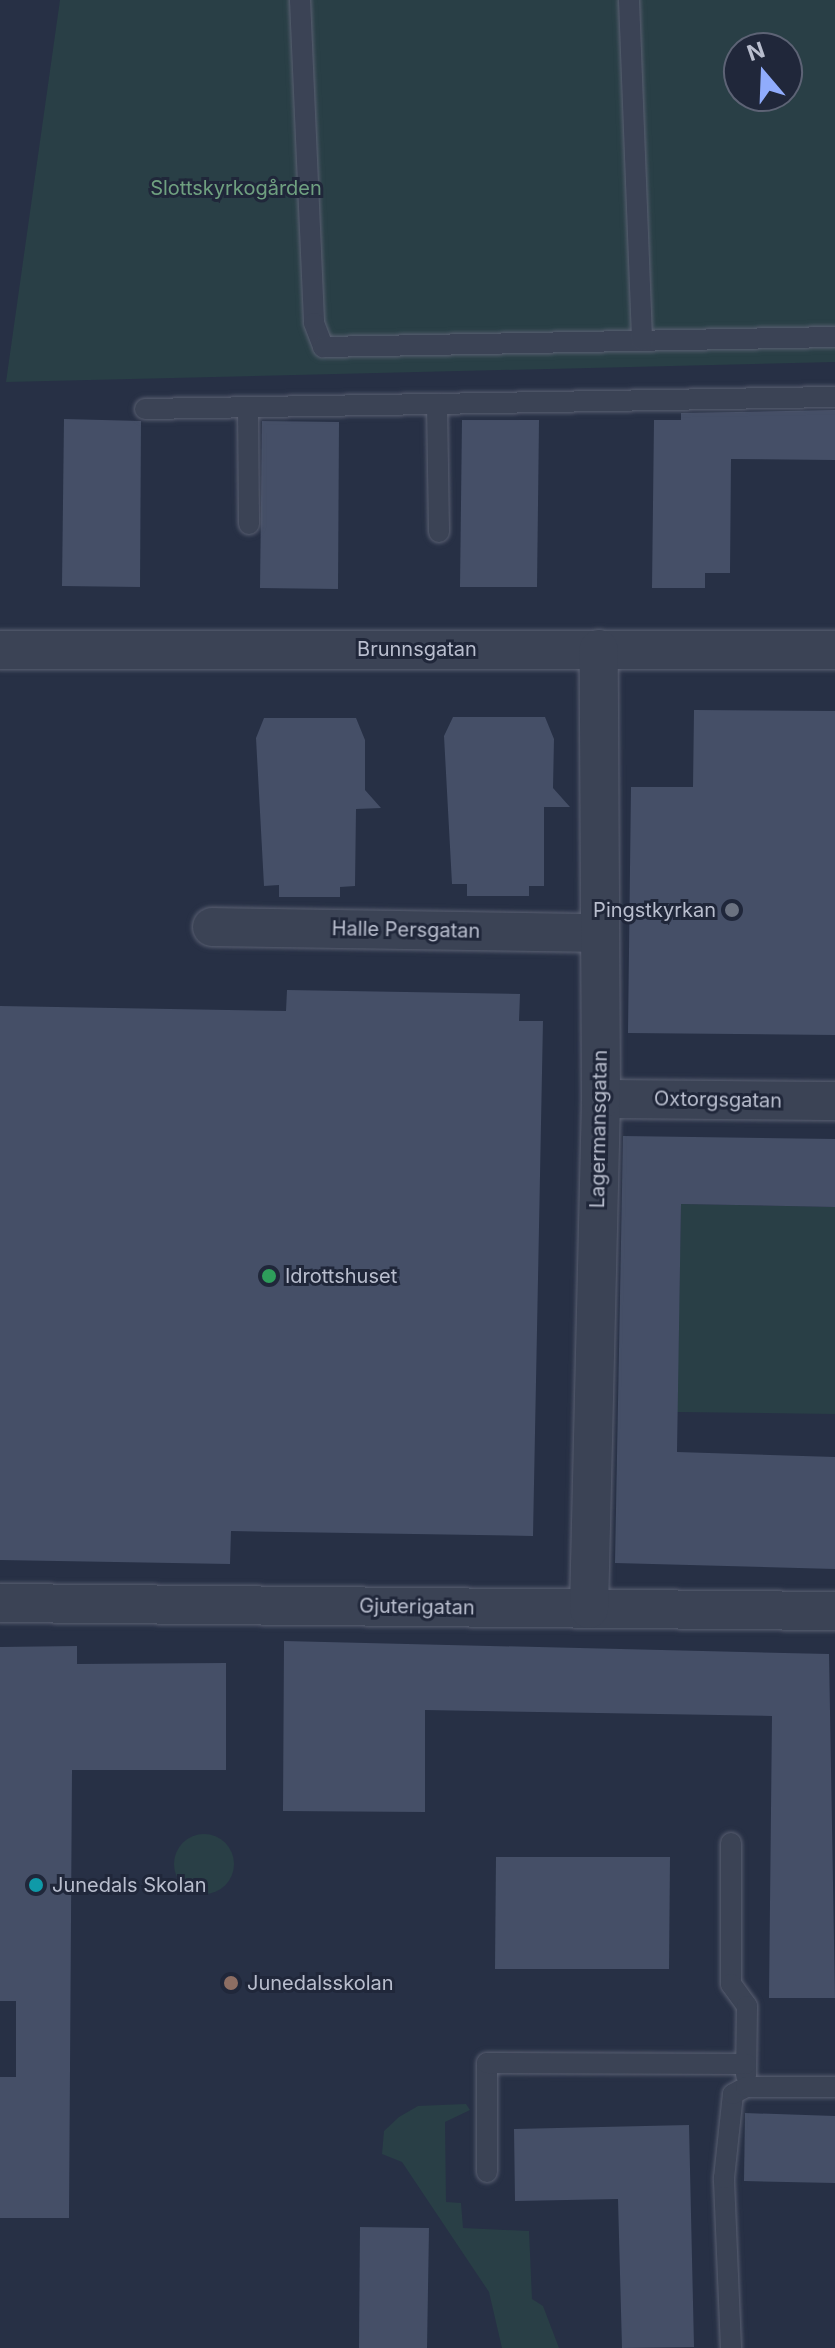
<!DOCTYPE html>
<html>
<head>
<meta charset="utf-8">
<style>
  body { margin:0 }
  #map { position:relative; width:835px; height:2348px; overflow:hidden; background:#273045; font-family:Inter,sans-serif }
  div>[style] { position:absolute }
  .green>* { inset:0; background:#293f46 }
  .round { border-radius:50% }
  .building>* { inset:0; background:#454f67 }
  .roads { filter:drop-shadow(0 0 2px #5a6072) drop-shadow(0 0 2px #5a6072) }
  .lane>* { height:20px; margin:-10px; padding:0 10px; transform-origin:10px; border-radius:10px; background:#3b4355 }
  .street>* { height:38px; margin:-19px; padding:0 19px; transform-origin:19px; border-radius:19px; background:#3b4355 }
  .dots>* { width:22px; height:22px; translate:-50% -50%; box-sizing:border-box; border:4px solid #20273a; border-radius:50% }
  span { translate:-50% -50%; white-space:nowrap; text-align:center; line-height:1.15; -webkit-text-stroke:6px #20273a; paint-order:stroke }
  .park-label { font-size:20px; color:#6fa080 }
  .street-label { font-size:20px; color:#b9bece }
  .poi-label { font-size:20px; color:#b9bece }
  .right { translate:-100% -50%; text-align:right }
  .left { translate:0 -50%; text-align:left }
  .north { position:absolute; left:723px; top:32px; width:80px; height:80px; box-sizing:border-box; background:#20273a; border:2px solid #5d6375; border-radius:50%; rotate:341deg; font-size:22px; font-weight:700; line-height:32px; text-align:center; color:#b9bece }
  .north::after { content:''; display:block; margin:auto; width:28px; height:36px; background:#90acfc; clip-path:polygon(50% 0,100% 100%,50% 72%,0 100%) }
</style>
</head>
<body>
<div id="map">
  <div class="green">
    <div style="clip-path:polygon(evenodd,60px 0,835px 0,835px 362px,6px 382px,60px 0,739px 48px,787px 48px,787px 96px,739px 96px,739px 48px)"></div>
    <div style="clip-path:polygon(681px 1204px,835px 1207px,835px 1414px,677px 1412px)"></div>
    <div class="round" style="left:174px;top:1834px;width:60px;height:60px"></div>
    <div style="clip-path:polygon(466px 2104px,470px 2110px,445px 2122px,446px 2202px,461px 2203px,463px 2228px,529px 2231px,532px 2299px,543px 2306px,559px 2348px,502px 2348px,489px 2292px,402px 2162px,382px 2154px,384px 2131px,399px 2117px,418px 2106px)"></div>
  </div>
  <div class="building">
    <div style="clip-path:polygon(835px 410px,835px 460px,731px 459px,730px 573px,705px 573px,705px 588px,652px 588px,654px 420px,681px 420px,681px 413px)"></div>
    <div style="clip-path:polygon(64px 419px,141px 421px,140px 587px,62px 586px)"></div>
    <div style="clip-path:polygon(462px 420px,539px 420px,537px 587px,460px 587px)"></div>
    <div style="clip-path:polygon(262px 421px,339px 422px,338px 589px,260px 588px)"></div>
    <div style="clip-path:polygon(694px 710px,835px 711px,835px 1035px,628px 1033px,631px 787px,693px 787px)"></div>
    <div style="clip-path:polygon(453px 717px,545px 717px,554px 739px,553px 788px,570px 807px,544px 807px,544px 886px,529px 886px,529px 896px,467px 896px,467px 884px,452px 884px,444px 736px)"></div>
    <div style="clip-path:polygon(264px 718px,356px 718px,365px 740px,365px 790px,381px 808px,356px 809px,355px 886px,340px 887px,340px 897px,279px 897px,279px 885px,264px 886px,256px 738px)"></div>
    <div style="clip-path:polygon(287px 990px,520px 994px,519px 1021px,543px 1021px,533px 1536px,231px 1531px,230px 1564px,0 1560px,0 1006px,286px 1011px)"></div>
    <div style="clip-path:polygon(623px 1136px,835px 1139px,835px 1207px,681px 1204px,677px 1452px,835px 1457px,835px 1569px,615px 1563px)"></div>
    <div style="clip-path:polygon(284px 1641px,829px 1654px,835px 1998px,769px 1998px,772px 1716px,425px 1710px,425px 1812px,283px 1811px)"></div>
    <div style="clip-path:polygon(77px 1646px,77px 1664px,226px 1663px,226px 1770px,72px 1770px,69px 2218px,0 2218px,0 2077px,16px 2077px,16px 2001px,0 2001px,0 1647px)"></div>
    <div style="clip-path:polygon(496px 1857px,670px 1857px,669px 1969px,495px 1969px)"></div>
    <div style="clip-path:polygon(745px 2113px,835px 2116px,835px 2183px,744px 2181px)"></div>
    <div style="clip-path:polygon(689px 2125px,694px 2347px,622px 2348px,618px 2199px,515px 2201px,514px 2129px)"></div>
    <div style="clip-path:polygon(360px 2227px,429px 2228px,427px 2348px,359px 2348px)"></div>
  </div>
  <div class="roads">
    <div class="lane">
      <div style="left:300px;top:0;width:323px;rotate:87.5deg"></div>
      <div style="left:314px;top:323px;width:26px;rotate:69deg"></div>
      <div style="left:323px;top:347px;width:512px;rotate:-1.12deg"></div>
      <div style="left:629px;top:0;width:341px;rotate:87.8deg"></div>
      <div style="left:437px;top:404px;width:128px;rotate:89.1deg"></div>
      <div style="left:248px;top:407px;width:117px;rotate:89.5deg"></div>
      <div style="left:145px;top:409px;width:690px;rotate:-1deg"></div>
      <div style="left:731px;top:1843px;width:141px;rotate:90deg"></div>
      <div style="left:731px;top:1984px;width:27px;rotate:54deg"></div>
      <div style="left:747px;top:2006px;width:69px;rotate:90.8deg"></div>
      <div style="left:487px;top:2172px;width:109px;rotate:-90deg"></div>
      <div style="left:487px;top:2063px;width:259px;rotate:0.2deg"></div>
      <div style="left:731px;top:2348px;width:170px;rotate:-92.4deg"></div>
      <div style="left:724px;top:2178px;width:84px;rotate:-83.9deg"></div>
      <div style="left:733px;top:2094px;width:15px;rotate:-28deg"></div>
      <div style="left:746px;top:2087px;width:89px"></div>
    </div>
    <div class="street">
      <div style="left:0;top:650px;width:835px"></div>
      <div style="left:212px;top:927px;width:387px;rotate:0.9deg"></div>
      <div style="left:601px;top:1099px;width:234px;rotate:0.5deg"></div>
      <div style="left:0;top:1603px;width:835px;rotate:0.55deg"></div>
      <div style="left:589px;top:1609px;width:510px;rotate:-88.65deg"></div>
      <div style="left:601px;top:1099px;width:450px;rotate:-90.3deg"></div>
    </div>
  </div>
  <div class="dots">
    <div style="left:732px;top:910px;background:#6b7280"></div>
    <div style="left:269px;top:1276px;background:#2e9e5b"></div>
    <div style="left:36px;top:1885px;background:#0f9aa8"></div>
    <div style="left:231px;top:1983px;background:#8d6e63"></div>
  </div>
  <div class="park-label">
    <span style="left:236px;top:188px">Slottskyrkogården</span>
  </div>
  <div class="street-label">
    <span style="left:417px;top:649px">Brunnsgatan</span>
    <span style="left:406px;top:930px;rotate:1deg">Halle Persgatan</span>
    <span style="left:718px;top:1100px;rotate:1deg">Oxtorgsgatan</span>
    <span style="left:599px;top:1129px;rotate:-89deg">Lagermansgatan</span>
    <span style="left:417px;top:1607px;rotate:1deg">Gjuterigatan</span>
  </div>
  <div class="poi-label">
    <span class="right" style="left:716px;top:910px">Pingstkyrkan</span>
    <span class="left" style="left:285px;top:1276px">Idrottshuset</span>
    <span class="left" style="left:52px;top:1885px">Junedals Skolan</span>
    <span class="left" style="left:247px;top:1983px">Junedalsskolan</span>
  </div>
  <div class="north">N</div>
</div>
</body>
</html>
